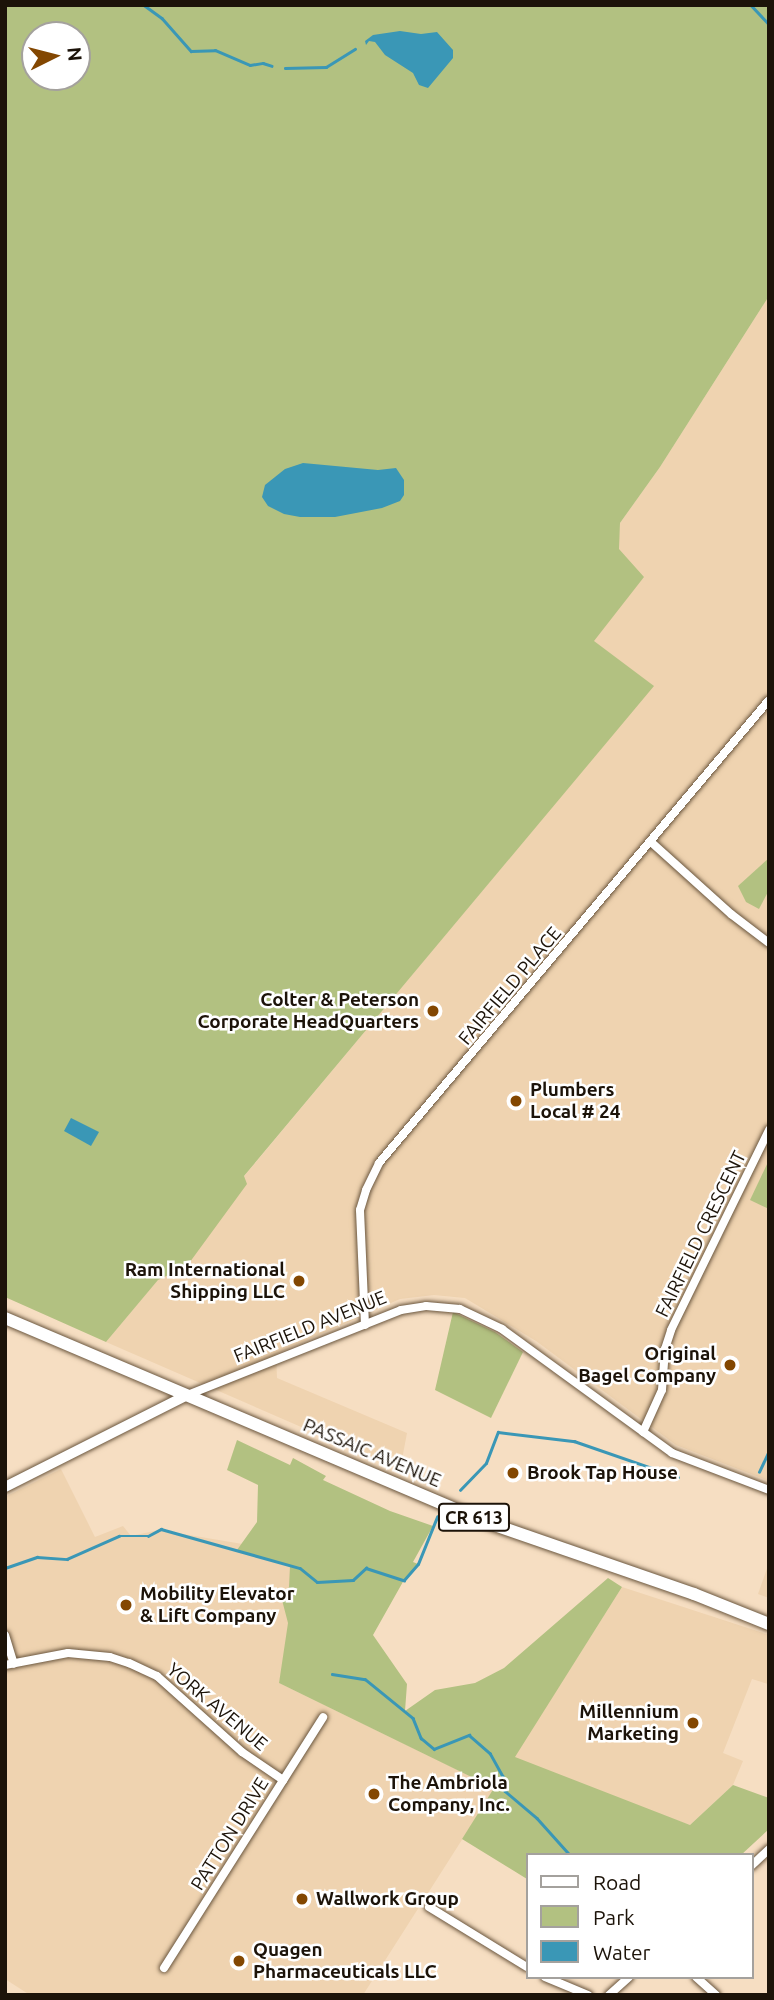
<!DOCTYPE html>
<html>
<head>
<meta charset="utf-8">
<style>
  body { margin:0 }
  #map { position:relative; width:774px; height:2000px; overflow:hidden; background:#f6dec2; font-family:Ubuntu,sans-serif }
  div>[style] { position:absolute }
  .built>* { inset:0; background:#efd3b0 }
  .green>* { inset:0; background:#b2c181 }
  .water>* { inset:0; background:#3a97b6 }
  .stream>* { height:2.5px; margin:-1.25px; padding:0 1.25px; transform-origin:1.25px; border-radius:1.25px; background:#3a97b6 }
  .roads { filter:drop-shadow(0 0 2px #6a563e) drop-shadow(0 0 2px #6a563e) }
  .minor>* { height:8px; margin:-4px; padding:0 4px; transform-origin:4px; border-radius:4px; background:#fff }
  .tertiary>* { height:10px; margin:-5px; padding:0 5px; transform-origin:5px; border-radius:5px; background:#fff }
  .primary>* { height:12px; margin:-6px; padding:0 6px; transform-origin:6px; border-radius:6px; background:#fff }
  .dots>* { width:19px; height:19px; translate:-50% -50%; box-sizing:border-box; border:4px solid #fff; border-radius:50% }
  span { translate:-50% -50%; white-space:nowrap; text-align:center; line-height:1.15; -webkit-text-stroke:5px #fff; paint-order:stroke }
  .shield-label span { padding:2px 5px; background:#fff; border:2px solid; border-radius:5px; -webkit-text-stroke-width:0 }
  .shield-label { font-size:18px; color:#1c1309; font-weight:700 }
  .street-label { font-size:19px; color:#1c1309 }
  .poi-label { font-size:19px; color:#1c1309; font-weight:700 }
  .right { translate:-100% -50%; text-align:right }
  .left { translate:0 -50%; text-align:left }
  .frame { position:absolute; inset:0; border:7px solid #1c1309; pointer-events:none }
  .legend { position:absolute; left:526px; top:1853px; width:228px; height:126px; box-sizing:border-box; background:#fff; border:2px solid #a4a19d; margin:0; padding:9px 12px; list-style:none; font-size:21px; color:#1c1309 }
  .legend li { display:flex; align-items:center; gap:14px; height:35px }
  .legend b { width:35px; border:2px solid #a4a19d }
  .north { position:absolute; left:21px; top:21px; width:70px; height:70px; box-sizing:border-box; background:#fff; border:2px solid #a4a19d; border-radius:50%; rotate:84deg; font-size:19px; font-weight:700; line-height:28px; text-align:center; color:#1c1309 }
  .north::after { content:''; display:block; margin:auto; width:24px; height:32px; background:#834701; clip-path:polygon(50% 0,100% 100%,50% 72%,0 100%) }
</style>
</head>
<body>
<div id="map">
  <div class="built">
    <div style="clip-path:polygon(769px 296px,769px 1481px,676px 1445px,536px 1341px,465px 1298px,434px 1295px,400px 1299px,276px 1354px,277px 1378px,407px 1433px,400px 1470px,106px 1342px,653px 686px,573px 626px,618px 550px,620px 523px,660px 467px)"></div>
    <div style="clip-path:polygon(61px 1469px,95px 1537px,123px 1526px,131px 1536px,159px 1530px,290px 1552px,293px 1625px,279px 1683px,495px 1788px,363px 1995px,30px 1995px,5px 1979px,5px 1497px)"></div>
    <div style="clip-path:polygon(769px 1563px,769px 1598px,758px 1594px)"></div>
    <div style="clip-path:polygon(622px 1587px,769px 1635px,768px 1684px,752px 1679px,723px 1753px,743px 1761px,733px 1785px,690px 1825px,511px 1762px)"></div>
  </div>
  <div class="green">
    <div style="clip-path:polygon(evenodd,5px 5px,769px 5px,769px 296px,660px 467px,620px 523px,619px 549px,644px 577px,594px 641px,654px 686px,244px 1176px,247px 1184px,187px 1266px,158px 1280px,106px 1342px,5px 1297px,5px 5px,35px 35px,77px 35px,77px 77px,35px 77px,35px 35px)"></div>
    <div style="clip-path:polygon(769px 858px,769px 890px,759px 909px,746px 902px,738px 886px)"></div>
    <div style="clip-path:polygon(769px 1160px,769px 1209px,750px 1200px)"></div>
    <div style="clip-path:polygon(453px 1312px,495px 1332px,523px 1352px,491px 1418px,435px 1390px)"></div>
    <div style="clip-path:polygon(237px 1440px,290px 1465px,293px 1458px,326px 1476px,323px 1480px,390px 1511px,433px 1526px,413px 1562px,418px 1564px,404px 1580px,373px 1635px,407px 1684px,405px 1711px,435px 1690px,475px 1683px,504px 1668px,608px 1578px,622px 1587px,515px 1757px,690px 1825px,733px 1785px,769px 1798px,769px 1829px,741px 1855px,527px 1855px,527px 1879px,462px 1839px,494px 1788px,279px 1683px,288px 1623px,282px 1600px,289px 1587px,290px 1566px,237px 1550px,257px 1522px,258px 1485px,227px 1470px)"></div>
  </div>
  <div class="water">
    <div style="clip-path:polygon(400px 31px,421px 34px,437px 32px,453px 50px,453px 58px,428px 88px,419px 85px,413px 73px,385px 55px,375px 42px,369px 41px,366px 45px,365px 41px,373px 35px)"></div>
    <div style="clip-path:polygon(303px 463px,378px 470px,396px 468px,404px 480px,404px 495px,400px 501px,382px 508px,335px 517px,300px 517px,284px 514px,268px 506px,262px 497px,265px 485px,285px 469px)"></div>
    <div style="clip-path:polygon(71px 1118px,99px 1132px,91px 1146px,64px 1131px)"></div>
  </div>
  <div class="stream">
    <div style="left:144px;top:5px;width:22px;rotate:36deg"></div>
    <div style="left:162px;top:18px;width:44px;rotate:48.7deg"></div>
    <div style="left:191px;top:51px;width:24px;rotate:-2deg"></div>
    <div style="left:215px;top:50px;width:38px;rotate:23deg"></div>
    <div style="left:250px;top:65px;width:13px;rotate:-9deg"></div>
    <div style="left:263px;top:63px;width:9px;rotate:18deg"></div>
    <div style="left:751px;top:5px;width:26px;rotate:47deg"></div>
    <div style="left:285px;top:68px;width:41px;rotate:-1.4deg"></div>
    <div style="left:326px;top:67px;width:34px;rotate:-32deg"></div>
    <div style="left:759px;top:1472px;width:23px;rotate:-65deg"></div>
    <div style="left:460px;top:1490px;width:37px;rotate:-46deg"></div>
    <div style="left:486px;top:1463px;width:33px;rotate:-69deg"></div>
    <div style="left:498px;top:1432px;width:77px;rotate:6.8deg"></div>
    <div style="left:574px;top:1441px;width:110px;rotate:19.1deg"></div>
    <div style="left:5px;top:1568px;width:34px;rotate:-19deg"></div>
    <div style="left:37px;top:1557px;width:30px;rotate:4deg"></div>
    <div style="left:67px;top:1559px;width:57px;rotate:-23.9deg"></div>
    <div style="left:119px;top:1536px;width:29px"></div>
    <div style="left:148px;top:1536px;width:15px;rotate:-28deg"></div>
    <div style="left:161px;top:1529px;width:144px;rotate:15.7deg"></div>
    <div style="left:300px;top:1568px;width:22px;rotate:39deg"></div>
    <div style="left:317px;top:1582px;width:36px;rotate:-3deg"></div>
    <div style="left:353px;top:1580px;width:18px;rotate:-43deg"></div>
    <div style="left:366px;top:1568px;width:40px;rotate:18deg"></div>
    <div style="left:404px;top:1580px;width:21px;rotate:-49deg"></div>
    <div style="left:418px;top:1564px;width:51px;rotate:-68deg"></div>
    <div style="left:332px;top:1674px;width:33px;rotate:9deg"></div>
    <div style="left:365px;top:1679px;width:62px;rotate:39.1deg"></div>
    <div style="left:413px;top:1718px;width:22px;rotate:68deg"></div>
    <div style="left:421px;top:1738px;width:17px;rotate:40deg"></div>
    <div style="left:434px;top:1749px;width:38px;rotate:-22deg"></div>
    <div style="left:469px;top:1735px;width:28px;rotate:41deg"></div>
    <div style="left:490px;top:1753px;width:26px;rotate:61deg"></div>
    <div style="left:503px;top:1776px;width:15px;rotate:82deg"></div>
    <div style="left:505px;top:1791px;width:42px;rotate:40.2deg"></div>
    <div style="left:537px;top:1818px;width:50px;rotate:48.3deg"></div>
  </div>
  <div class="roads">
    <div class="minor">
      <div style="left:651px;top:842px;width:108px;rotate:42deg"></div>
      <div style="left:731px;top:914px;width:48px;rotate:37.3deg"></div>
      <div style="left:365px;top:1325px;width:115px;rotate:-92.5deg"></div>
      <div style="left:360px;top:1210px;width:21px;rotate:-73deg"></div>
      <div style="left:366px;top:1190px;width:30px;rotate:-64deg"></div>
      <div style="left:379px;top:1163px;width:605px;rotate:-49.89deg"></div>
      <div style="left:185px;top:1396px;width:232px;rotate:-21.7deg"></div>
      <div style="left:401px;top:1310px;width:25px;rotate:-9deg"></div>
      <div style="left:426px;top:1306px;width:34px;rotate:5deg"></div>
      <div style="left:460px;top:1309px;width:47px;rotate:25.5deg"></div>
      <div style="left:502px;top:1329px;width:210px;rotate:36.1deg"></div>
      <div style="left:672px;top:1453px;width:104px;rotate:20.9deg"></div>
      <div style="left:643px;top:1432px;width:46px;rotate:-65.7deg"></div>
      <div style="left:662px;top:1390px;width:41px;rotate:-85.8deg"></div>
      <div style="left:665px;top:1349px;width:20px;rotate:-72deg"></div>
      <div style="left:671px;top:1330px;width:223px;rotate:-63.9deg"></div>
      <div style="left:5px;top:1635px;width:30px;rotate:73deg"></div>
      <div style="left:5px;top:1665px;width:64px;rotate:-10.8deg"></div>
      <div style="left:68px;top:1653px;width:42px;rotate:5.4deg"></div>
      <div style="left:110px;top:1657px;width:20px;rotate:18deg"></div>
      <div style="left:129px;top:1663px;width:31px;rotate:25deg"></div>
      <div style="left:157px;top:1676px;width:114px;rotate:41.8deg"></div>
      <div style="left:242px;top:1752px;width:50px;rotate:34.3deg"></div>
      <div style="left:751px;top:1866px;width:25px;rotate:-43deg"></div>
      <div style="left:429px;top:1907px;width:115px;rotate:31.5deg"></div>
      <div style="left:164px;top:1968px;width:297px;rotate:-57.6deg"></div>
      <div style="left:545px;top:1977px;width:47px;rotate:22.7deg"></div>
      <div style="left:696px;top:1977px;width:27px;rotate:42deg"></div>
      <div style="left:609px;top:1995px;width:27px;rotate:-42deg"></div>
    </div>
    <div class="tertiary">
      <div style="left:5px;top:1487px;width:202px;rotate:-26.8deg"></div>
    </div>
    <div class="primary">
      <div style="left:5px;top:1318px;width:519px;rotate:23.01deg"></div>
      <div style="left:483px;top:1521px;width:223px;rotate:19.1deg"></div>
      <div style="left:694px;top:1594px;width:81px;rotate:21.8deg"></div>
    </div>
  </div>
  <div class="dots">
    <div style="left:433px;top:1011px;background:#834701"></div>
    <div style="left:516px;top:1101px;background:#834701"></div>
    <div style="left:299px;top:1281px;background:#834701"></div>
    <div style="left:730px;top:1365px;background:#834701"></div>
    <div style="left:513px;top:1473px;background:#834701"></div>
    <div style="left:126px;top:1605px;background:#834701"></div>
    <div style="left:693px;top:1723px;background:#834701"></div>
    <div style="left:374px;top:1794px;background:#834701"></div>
    <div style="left:302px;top:1899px;background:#834701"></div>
    <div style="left:239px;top:1961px;background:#834701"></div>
  </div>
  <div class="shield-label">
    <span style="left:474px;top:1517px">CR 613</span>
  </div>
  <div class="street-label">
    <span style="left:510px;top:986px;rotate:-50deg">FAIRFIELD PLACE</span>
    <span style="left:701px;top:1234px;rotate:-64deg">FAIRFIELD CRESCENT</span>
    <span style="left:310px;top:1327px;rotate:-22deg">FAIRFIELD AVENUE</span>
    <span style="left:372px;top:1453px;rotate:23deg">PASSAIC AVENUE</span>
    <span style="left:217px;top:1707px;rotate:40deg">YORK AVENUE</span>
    <span style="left:230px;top:1834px;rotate:-58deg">PATTON DRIVE</span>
  </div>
  <div class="poi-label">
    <span class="right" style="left:419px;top:1011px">Colter &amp; Peterson<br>Corporate HeadQuarters</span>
    <span class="left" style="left:530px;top:1101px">Plumbers<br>Local # 24</span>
    <span class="right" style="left:285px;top:1281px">Ram International<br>Shipping LLC</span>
    <span class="right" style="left:716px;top:1365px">Original<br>Bagel Company</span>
    <span class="left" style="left:527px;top:1473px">Brook Tap House</span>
    <span class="left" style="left:140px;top:1605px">Mobility Elevator<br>&amp; Lift Company</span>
    <span class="right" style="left:679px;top:1723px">Millennium<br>Marketing</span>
    <span class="left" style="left:388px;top:1794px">The Ambriola<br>Company, Inc.</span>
    <span class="left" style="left:316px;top:1899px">Wallwork Group</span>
    <span class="left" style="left:253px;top:1961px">Quagen<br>Pharmaceuticals LLC</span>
  </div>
  <div class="frame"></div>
  <ul class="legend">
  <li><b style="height:9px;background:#fff"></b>Road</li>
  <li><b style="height:19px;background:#b2c181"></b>Park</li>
  <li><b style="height:19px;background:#3a97b6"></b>Water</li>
  </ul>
  <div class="north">N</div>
</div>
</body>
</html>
